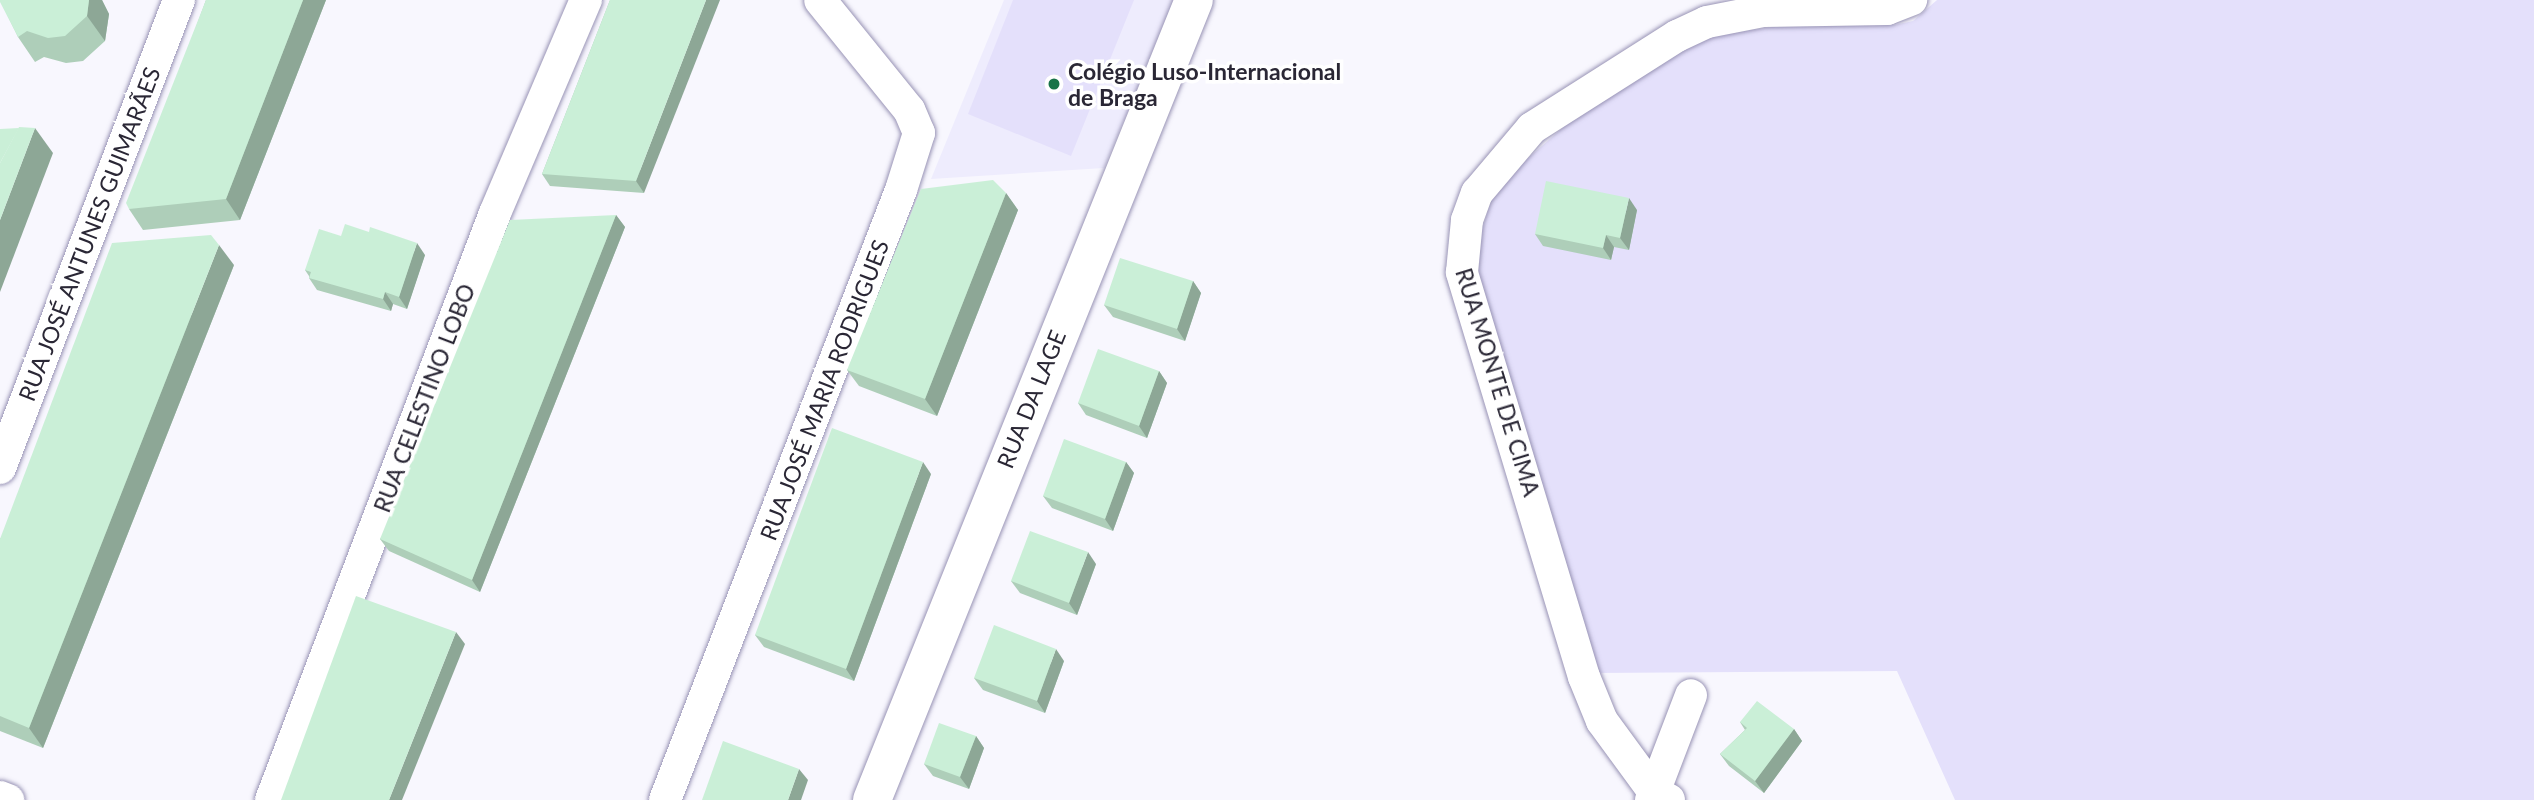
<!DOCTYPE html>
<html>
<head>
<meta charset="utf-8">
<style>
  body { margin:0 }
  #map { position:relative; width:2534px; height:800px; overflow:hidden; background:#f8f7fe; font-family:Lato,sans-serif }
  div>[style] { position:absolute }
  .built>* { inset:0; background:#eeecfd }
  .green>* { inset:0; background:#e4e0fb }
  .roads { filter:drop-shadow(0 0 2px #9893b5) drop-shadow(0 0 2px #9893b5) }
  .street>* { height:32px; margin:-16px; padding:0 16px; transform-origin:16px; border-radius:16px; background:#fff }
  .secondary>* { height:38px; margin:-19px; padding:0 19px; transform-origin:19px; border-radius:19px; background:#fff }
  .wall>* { inset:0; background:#aeceb9 }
  .shaded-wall>* { inset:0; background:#8da796 }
  .building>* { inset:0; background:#caefd7 }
  .dots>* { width:19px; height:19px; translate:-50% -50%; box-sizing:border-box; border:4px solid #fff; border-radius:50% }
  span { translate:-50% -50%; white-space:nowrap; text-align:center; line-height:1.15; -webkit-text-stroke:7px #fff; paint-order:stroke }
  .poi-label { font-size:23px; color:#2a2735; font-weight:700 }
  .left { translate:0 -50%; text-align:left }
  .street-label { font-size:23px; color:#2a2735 }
</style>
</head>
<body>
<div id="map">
  <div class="built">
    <div style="clip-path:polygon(1004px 0,1174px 0,1104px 168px,931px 179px)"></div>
  </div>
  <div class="green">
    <div style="clip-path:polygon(1013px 0,1134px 0,1071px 156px,968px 114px)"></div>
    <div style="clip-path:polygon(1937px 0,2534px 0,2534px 800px,1955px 800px,1897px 671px,1596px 673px,1479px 277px,1479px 240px,1491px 201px,1526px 160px,1575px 117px,1705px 37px,1779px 26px,1894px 25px,1913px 21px)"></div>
  </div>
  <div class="roads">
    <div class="street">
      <div style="left:0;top:468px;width:501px;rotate:-69.07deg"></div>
      <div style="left:0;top:797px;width:9px;rotate:21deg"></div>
      <div style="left:271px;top:800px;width:628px;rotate:-69.11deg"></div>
      <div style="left:495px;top:213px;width:232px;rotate:-66.9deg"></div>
      <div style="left:665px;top:800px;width:654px;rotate:-68.85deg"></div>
      <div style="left:901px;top:190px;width:60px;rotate:-72.5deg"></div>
      <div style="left:919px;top:133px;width:25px;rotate:-113deg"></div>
      <div style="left:909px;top:110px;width:141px;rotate:-129deg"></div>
      <div style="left:1651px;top:800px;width:112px;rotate:-69.1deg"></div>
      <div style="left:1669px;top:800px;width:17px;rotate:-152deg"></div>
      <div style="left:1654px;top:792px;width:88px;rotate:-126.2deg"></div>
      <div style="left:1602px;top:721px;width:48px;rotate:-112.2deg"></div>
      <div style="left:1584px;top:677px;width:423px;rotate:-106.8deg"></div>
      <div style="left:1462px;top:272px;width:52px;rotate:-84.5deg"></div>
      <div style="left:1467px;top:220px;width:29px;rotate:-70deg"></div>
      <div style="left:1477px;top:193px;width:85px;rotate:-49.8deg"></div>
      <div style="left:1532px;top:128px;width:172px;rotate:-32.4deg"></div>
      <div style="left:1677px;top:36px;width:33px;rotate:-25deg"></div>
      <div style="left:1707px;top:22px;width:57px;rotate:-11.1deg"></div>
      <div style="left:1763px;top:11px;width:124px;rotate:-0.9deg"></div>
      <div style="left:1887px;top:9px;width:26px;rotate:-21deg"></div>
    </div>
    <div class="secondary">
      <div style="left:872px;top:800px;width:862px;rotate:-68.08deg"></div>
    </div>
  </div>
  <div class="wall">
    <div style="clip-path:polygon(0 0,102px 0,109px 14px,105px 41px,83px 61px,66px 63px,44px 57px,35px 62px,18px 37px)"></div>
    <div style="clip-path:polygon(206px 0,326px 0,240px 220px,143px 230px,129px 209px)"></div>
    <div style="clip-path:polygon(610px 0,644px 193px,550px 186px,542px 174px)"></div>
    <div style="clip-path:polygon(1006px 193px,1018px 210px,937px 416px,859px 386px,847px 370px)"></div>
    <div style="clip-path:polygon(1637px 210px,1629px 250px,1614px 247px,1611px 260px,1543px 246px,1535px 234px)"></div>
    <div style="clip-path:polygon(616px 215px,625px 227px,480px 592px,389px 551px,380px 539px)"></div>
    <div style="clip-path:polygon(341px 236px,425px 255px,407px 309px,393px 304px,391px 311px,317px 290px,309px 278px,309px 276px,305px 270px)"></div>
    <div style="clip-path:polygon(234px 265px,43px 748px,0 731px,0 539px)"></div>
    <div style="clip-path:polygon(1193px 281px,1201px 293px,1185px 341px,1113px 317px,1104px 305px)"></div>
    <div style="clip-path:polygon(1159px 371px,1167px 383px,1147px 438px,1086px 415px,1078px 403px)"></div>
    <div style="clip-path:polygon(1126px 462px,1134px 473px,1113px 531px,1052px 508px,1043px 496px)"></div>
    <div style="clip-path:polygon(931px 474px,854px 681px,764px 647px,755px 635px)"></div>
    <div style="clip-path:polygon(1096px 564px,1077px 615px,1020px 593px,1011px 581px)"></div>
    <div style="clip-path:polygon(1064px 661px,1045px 713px,983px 690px,974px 678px)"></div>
    <div style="clip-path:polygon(1740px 722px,1794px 729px,1802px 741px,1764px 793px,1729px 766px,1720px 754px,1745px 730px)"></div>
    <div style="clip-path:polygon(976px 736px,984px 748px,969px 789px,933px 776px,924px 764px)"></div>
  </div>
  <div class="shaded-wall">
    <div style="clip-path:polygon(89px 0,102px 0,109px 14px,105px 41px,87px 16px)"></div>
    <div style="clip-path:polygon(303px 0,326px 0,240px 220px,226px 199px)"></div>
    <div style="clip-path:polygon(706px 0,720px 0,644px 193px,636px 181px)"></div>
    <div style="clip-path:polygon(35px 128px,53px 153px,0 292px,0 220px)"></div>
    <div style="clip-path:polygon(1006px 193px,1018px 210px,937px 416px,925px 399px)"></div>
    <div style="clip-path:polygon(1629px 198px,1637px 210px,1629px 250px,1620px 238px)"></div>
    <div style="clip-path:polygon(616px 215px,625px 227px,480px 592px,472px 580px)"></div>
    <div style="clip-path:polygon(1606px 235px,1614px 247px,1611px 260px,1603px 248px)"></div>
    <div style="clip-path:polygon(417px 243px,425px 255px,407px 309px,399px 297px)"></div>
    <div style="clip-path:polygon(219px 245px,234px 265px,43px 748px,29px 728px)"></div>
    <div style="clip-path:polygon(1193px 281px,1201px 293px,1185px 341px,1177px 329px)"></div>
    <div style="clip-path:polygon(385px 292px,393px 304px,391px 311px,383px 299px)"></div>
    <div style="clip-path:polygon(1159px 371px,1167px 383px,1147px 438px,1139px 426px)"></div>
    <div style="clip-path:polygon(923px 462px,931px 474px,854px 681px,846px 669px)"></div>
    <div style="clip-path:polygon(1126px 462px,1134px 473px,1113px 531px,1105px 519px)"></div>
    <div style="clip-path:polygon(1088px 552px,1096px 564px,1077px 615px,1069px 603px)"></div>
    <div style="clip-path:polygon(456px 632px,465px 644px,402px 800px,389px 800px)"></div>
    <div style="clip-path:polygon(1056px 649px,1064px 661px,1045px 713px,1037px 701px)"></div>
    <div style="clip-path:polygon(1794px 729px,1802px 741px,1764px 793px,1755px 781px)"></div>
    <div style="clip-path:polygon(976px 736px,984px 748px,969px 789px,960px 777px)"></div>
    <div style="clip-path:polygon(799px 769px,808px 780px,801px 800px,788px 800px)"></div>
  </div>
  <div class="building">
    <div style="clip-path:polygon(0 0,89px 0,87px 16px,65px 36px,48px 38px,27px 31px,18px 37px,0 2px)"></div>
    <div style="clip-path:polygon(206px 0,303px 0,226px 199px,129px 209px,126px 203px)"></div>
    <div style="clip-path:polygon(610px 0,706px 0,636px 181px,542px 174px)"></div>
    <div style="clip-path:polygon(19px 127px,35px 128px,0 220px,0 163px)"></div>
    <div style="clip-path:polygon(19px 128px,0 163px,0 129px)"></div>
    <div style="clip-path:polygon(993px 180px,1006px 193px,925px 399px,847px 370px,921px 189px)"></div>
    <div style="clip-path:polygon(1546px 181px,1629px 198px,1620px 238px,1606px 235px,1603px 248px,1535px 234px)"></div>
    <div style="clip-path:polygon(616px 215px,472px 580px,380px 539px,510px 220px)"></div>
    <div style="clip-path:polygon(345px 224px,369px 232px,370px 227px,417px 243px,399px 297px,385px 292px,383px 299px,309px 278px,311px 272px,305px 270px,319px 229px,341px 236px)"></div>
    <div style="clip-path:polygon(211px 235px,219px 245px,29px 728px,0 716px,0 539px,112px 243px)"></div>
    <div style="clip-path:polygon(1120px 258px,1193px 281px,1177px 329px,1104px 305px)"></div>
    <div style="clip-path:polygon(1098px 349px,1159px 371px,1139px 426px,1078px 403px)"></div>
    <div style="clip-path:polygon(832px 428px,923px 462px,846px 669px,755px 635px)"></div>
    <div style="clip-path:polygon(1064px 439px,1126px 462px,1105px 519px,1043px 496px)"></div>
    <div style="clip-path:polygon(1030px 531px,1088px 552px,1069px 603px,1011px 581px)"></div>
    <div style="clip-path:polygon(356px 596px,456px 632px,389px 800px,281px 800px)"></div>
    <div style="clip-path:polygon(994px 625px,1056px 649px,1037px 701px,974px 678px)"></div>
    <div style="clip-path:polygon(1757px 701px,1794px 729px,1755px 781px,1720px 754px,1747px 728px,1740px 722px)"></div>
    <div style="clip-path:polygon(939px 723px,976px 736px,960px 777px,924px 764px)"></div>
    <div style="clip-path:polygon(723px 741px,799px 769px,788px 800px,702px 800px)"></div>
  </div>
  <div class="dots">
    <div style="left:1054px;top:84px;background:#187348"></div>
  </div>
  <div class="poi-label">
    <span class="left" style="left:1068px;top:84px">Colégio Luso-Internacional<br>de Braga</span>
  </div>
  <div class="street-label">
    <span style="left:89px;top:234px;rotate:-69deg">RUA JOSÉ ANTUNES GUIMARÃES</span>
    <span style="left:1498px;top:382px;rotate:73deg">RUA MONTE DE CIMA</span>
    <span style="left:824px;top:390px;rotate:-69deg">RUA JOSÉ MARIA RODRIGUES</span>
    <span style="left:424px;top:398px;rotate:-69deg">RUA CELESTINO LOBO</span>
    <span style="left:1031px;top:399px;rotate:-68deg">RUA DA LAGE</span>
  </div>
</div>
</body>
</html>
